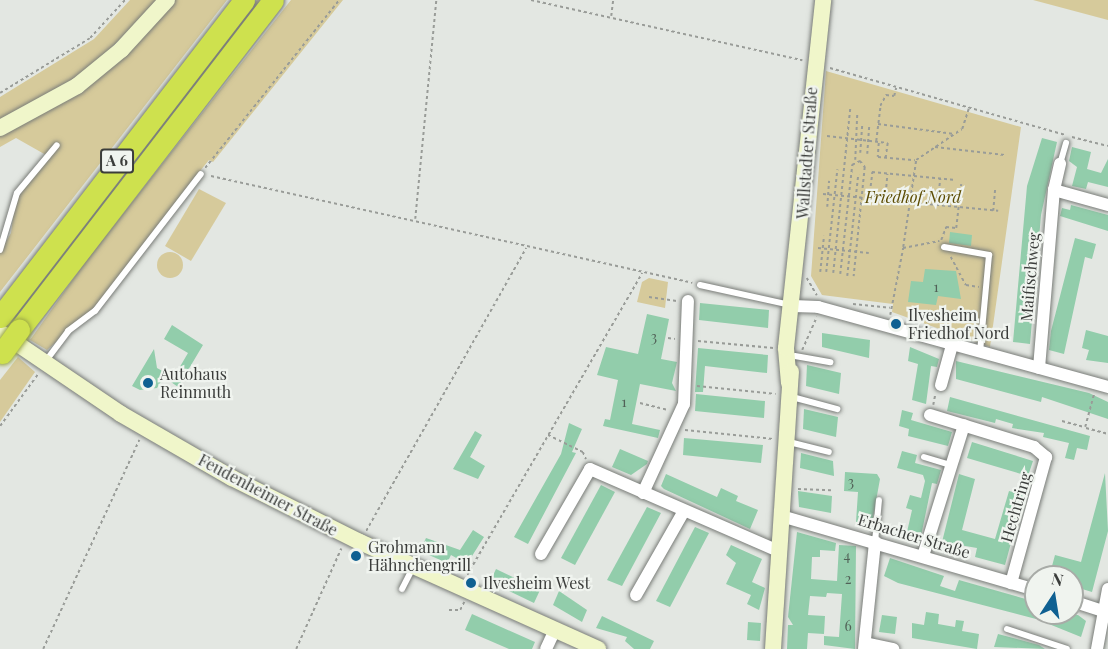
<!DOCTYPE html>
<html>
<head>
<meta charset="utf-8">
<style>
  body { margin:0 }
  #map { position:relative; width:1108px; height:649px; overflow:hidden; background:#e3e7e2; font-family:"Playfair Display",serif }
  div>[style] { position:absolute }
  .green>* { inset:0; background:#d6ca9b }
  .round { border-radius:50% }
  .building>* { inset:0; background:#92cdab }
  .path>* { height:1.5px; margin-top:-0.75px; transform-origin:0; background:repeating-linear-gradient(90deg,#999c98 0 3px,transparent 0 6px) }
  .roads { filter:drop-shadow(0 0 2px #797c78) drop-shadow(0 0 2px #797c78) }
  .lane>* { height:6px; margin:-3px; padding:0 3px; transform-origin:3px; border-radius:3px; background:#fff }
  .street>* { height:12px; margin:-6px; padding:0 6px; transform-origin:6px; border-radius:6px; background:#fff }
  .secondary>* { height:16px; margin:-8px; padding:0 8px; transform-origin:8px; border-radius:8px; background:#f0f6ca }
  .highway>* { height:21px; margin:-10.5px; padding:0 10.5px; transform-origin:10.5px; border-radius:10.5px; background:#cee14e }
  .bridges { filter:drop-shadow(0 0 2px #9ba847) drop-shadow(0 0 2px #9ba847) }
  .highway-bridge>* { height:21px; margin:-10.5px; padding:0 10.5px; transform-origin:10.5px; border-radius:10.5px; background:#cee14e }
  .dots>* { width:16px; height:16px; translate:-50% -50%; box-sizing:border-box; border:3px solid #f0f4ef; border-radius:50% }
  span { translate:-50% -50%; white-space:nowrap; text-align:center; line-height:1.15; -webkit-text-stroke:4.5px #f0f4ef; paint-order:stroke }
  .number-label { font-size:14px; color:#516157 }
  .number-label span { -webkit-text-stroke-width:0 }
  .shield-label span { padding:2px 4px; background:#f0f4ef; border:2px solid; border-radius:4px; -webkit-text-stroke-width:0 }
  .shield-label { font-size:15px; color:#3b3d3b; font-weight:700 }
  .street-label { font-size:16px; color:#3b3d3b }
  .park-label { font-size:16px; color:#5b4b00; font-style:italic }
  .poi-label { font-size:16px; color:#3b3d3b }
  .left { translate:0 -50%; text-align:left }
  .north { position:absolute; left:1024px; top:565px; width:60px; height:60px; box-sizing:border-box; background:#f0f4ef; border:2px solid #a8aba7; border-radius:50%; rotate:12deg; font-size:16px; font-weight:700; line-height:24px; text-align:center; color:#3b3d3b }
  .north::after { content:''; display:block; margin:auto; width:21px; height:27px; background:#0f6092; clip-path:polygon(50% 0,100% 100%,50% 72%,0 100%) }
</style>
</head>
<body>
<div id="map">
  <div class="green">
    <div style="clip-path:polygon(130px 0,160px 0,84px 74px,0 123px,0 97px,94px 39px)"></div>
    <div style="clip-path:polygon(175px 0,227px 0,0 292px,0 252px,11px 233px,15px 202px,46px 155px,16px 138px,0 147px,0 136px,48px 110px)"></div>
    <div style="clip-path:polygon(257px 0,261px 0,8px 321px,188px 86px)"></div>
    <div style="clip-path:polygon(291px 0,343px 0,213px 162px,209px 160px,191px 182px,97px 305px,47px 350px,30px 340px,86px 261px)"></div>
    <div style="clip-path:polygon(1033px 0,1108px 0,1108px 20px)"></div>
    <div style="clip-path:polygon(826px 71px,1021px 127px,990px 347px,892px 312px,893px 304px,822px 295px,811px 276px)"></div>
    <div style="clip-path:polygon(199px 189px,226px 203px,191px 261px,165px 246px)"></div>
    <div class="round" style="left:157px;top:252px;width:26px;height:26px"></div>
    <div style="clip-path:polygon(649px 278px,668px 282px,665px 308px,637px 302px,642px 282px)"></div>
    <div style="clip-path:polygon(18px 357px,35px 372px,0 422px,0 380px)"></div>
  </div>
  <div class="building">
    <div style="clip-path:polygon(1042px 138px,1057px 142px,1041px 215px,1030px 344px,1013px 342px,1027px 186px)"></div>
    <div style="clip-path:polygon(1072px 147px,1091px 152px,1087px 169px,1101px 173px,1108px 159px,1108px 187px,1088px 182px,1086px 189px,1072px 186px,1077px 167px,1069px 161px)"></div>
    <div style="clip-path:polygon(1071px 205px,1108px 215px,1108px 231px,1060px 216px,1062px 208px,1070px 210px)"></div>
    <div style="clip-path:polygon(950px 232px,972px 235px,971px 246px,949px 243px)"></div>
    <div style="clip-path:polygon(1075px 238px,1096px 244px,1092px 259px,1085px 257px,1064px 354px,1049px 350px,1051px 331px)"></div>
    <div style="clip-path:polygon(925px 269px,956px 271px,961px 299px,938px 296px,936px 305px,908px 302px,911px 281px,923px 282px)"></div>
    <div style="clip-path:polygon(700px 303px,769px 310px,768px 328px,699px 320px)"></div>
    <div style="clip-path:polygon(647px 314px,669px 319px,661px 359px,677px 362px,672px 383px,676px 391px,640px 384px,632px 424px,660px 430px,658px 438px,603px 426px,605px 419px,610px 420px,618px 380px,597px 375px,606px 347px,638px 354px)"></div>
    <div style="clip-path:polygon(172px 325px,203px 345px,178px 387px,171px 382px,188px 353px,164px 339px)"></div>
    <div style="clip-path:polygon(1086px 330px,1108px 336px,1108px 363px,1086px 360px,1089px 350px,1082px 348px)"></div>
    <div style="clip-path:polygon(822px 333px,870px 340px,869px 358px,822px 347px)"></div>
    <div style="clip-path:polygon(910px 347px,939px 359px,937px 367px,931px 366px,926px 404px,912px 400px,918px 364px,908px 361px)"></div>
    <div style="clip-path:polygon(698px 348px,768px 355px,767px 373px,705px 366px,703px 392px,695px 392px)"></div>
    <div style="clip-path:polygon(154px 349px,157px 368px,166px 373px,157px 388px,140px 390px,132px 386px)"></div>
    <div style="clip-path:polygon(956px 361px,1089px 393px,1108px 402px,1108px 419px,1042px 397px,1041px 402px,956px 379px)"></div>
    <div style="clip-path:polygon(807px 365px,841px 373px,839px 394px,806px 386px)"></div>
    <div style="clip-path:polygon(696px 394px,765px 401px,764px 418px,695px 411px)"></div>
    <div style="clip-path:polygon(950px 397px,1090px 436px,1087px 450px,1077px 448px,1074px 460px,1065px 458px,1069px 443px,1043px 437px,1044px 433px,1012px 428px,1013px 424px,996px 419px,995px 423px,947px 411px)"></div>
    <div style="clip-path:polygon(804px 409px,838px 417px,836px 437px,803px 429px)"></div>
    <div style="clip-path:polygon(902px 410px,913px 413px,911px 420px,952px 432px,948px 446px,908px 436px,909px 429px,899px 426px)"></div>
    <div style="clip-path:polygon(569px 423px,582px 429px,572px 452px,576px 453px,528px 544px,514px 537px,561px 454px)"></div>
    <div style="clip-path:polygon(475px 431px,482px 435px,470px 457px,485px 466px,478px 479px,453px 469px)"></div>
    <div style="clip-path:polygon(684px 438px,763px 445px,761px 463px,683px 455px)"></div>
    <div style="clip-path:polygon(972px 442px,1033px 461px,1028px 476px,967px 458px)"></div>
    <div style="clip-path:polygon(620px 449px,648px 461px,647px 464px,631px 475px,612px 467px)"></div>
    <div style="clip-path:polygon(902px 451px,917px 455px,915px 463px,941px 470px,937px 484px,932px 483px,921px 536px,907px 532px,912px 510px,906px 508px,910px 495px,921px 498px,925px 481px,923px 475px,897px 468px)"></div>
    <div style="clip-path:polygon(801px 453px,833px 461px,834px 476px,800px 468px)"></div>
    <div style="clip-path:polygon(845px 472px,877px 474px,880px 479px,872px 523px,856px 522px,858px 492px,844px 491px)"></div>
    <div style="clip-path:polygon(1105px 473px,1108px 531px,1092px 592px,1072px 586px,1072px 577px,1049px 577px,1055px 555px,1081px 562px)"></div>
    <div style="clip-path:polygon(666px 474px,717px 497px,721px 488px,738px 496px,736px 501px,758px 510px,750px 529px,664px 489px,661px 486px)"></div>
    <div style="clip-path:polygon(959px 474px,975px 479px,962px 530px,995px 539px,1009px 491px,1024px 495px,1005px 565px,975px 557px,977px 548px,942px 542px)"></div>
    <div style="clip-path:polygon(601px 485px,615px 492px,575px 565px,561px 558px)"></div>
    <div style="clip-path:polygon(798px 491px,832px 496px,831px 513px,799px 507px)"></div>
    <div style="clip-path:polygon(647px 507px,661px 513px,622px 586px,607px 580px)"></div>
    <div style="clip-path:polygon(695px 527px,709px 533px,670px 607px,656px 601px)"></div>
    <div style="clip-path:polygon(473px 530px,484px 537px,467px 564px,451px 555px,447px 563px,420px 551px,426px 538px,460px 550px)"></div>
    <div style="clip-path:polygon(797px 532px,836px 543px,835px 551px,820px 550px,820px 557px,812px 557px,811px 579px,837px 581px,839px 545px,856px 546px,855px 649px,824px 645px,824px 636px,839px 637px,841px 608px,842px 594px,827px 593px,826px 597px,810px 596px,808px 615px,825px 616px,824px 634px,808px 633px,807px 649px,787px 649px,788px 625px,793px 625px,788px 617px)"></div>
    <div style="clip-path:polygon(731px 545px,762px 559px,752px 582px,765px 588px,759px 610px,747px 604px,751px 595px,726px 584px,736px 563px,726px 555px)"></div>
    <div style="clip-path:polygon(890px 558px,944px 576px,940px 586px,955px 591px,959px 580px,1036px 602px,1036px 619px,898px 583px,884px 576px)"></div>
    <div style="clip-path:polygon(496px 569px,540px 590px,534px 603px,490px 582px)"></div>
    <div style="clip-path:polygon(559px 591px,587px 610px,582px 622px,553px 605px)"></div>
    <div style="clip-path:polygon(926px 612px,939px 614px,938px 624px,955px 627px,956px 620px,964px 621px,962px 631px,979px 634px,977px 649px,912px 638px,912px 623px,924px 625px)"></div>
    <div style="clip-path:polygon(1040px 613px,1078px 615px,1086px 621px,1081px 637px,1039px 620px)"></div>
    <div style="clip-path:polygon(472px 614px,535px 642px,532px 649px,509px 649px,465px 630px)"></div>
    <div style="clip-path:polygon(882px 615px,897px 617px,895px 634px,879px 632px)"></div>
    <div style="clip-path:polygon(602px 616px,654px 641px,650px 649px,634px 649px,625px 641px,627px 637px,596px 628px)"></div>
    <div style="clip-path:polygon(748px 622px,761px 623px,760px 641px,747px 640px)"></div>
    <div style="clip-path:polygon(998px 634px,1039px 645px,1045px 649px,994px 647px)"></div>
  </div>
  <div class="path">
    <div style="left:531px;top:0;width:278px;rotate:12.5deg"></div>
    <div style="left:611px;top:16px;width:16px;rotate:-83deg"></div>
    <div style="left:830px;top:68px;width:244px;rotate:15.9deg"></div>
    <div style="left:0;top:93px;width:105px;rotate:-31.4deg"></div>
    <div style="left:90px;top:38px;width:52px;rotate:-47.4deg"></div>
    <div style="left:878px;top:124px;width:77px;rotate:7.5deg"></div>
    <div style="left:827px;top:136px;width:61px;rotate:6.5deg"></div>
    <div style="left:888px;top:143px;width:15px;rotate:98deg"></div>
    <div style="left:1072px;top:137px;width:37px;rotate:14deg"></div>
    <div style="left:876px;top:141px;width:35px;rotate:-83deg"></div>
    <div style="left:880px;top:106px;width:13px;rotate:-61deg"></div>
    <div style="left:886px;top:95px;width:8px;rotate:7deg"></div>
    <div style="left:894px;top:96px;width:8px;rotate:-76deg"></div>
    <div style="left:879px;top:143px;width:14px;rotate:94deg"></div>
    <div style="left:878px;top:157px;width:37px;rotate:5deg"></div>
    <div style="left:935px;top:147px;width:70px;rotate:6.5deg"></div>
    <div style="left:860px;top:153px;width:27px;rotate:-86deg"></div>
    <div style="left:867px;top:154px;width:27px;rotate:-86deg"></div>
    <div style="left:855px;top:160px;width:45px;rotate:-87.5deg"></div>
    <div style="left:205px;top:168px;width:215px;rotate:-51.4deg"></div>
    <div style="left:211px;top:176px;width:493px;rotate:12.5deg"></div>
    <div style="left:823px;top:194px;width:176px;rotate:5.5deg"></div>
    <div style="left:869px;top:198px;width:26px;rotate:-83deg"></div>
    <div style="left:872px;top:172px;width:84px;rotate:5.4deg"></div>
    <div style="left:885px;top:199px;width:25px;rotate:-85deg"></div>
    <div style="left:937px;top:204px;width:25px;rotate:-83deg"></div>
    <div style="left:827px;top:207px;width:26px;rotate:-86deg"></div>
    <div style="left:993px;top:211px;width:23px;rotate:-85deg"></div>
    <div style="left:415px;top:219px;width:220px;rotate:-84.5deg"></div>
    <div style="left:941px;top:240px;width:14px;rotate:-69deg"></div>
    <div style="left:946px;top:227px;width:10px;rotate:6deg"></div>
    <div style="left:956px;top:228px;width:44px;rotate:-83.5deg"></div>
    <div style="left:903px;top:247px;width:88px;rotate:-81.5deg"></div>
    <div style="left:916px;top:160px;width:55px;rotate:-34deg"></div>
    <div style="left:962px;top:129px;width:22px;rotate:-72deg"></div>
    <div style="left:818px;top:248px;width:51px;rotate:5.6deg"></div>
    <div style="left:951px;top:257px;width:32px;rotate:62deg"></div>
    <div style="left:966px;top:285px;width:13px;rotate:9deg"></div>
    <div style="left:820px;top:272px;width:36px;rotate:-84deg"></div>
    <div style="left:826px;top:272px;width:103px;rotate:-83.8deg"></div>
    <div style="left:833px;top:273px;width:165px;rotate:-84.1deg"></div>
    <div style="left:840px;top:274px;width:110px;rotate:-83.7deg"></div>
    <div style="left:852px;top:165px;width:9px;rotate:-27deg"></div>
    <div style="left:860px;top:161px;width:8px;rotate:50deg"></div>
    <div style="left:865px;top:167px;width:110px;rotate:95.8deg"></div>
    <div style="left:847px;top:276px;width:102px;rotate:-83.8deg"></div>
    <div style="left:807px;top:278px;width:20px;rotate:60deg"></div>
    <div style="left:649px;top:297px;width:28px;rotate:8deg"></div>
    <div style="left:853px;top:304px;width:37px;rotate:6deg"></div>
    <div style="left:890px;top:315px;width:68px;rotate:-79deg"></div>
    <div style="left:903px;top:248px;width:37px;rotate:-11deg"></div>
    <div style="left:668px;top:338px;width:7px;rotate:8deg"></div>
    <div style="left:698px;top:341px;width:76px;rotate:5.3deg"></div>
    <div style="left:802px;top:350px;width:36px;rotate:-66deg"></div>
    <div style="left:697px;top:386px;width:79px;rotate:5.8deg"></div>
    <div style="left:640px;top:403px;width:29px;rotate:14deg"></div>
    <div style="left:933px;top:405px;width:10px;rotate:-79deg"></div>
    <div style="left:1062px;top:421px;width:24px;rotate:15deg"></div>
    <div style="left:1085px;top:427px;width:34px;rotate:-75deg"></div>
    <div style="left:0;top:426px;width:64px;rotate:-53.8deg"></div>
    <div style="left:1086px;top:428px;width:23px;rotate:15deg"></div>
    <div style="left:685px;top:430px;width:88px;rotate:5.8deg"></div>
    <div style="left:548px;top:435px;width:39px;rotate:26deg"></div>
    <div style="left:583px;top:452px;width:8px;rotate:67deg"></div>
    <div style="left:798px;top:489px;width:33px;rotate:2deg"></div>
    <div style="left:366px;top:531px;width:325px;rotate:-60.5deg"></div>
    <div style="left:894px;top:536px;width:22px;rotate:13deg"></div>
    <div style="left:467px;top:575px;width:349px;rotate:-59.9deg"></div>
    <div style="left:449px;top:610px;width:11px"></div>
    <div style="left:460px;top:610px;width:9px;rotate:-63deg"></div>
    <div style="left:43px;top:649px;width:230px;rotate:-65.3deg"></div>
    <div style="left:296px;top:649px;width:110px;rotate:-65.8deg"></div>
  </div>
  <div class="roads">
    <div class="lane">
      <div style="left:1060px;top:164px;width:22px;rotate:-74deg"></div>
      <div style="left:944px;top:247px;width:46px;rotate:10.1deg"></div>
      <div style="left:989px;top:255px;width:97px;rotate:95.3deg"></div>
      <div style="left:0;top:250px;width:59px;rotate:-73.4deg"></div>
      <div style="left:17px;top:193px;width:62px;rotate:-50.2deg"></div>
      <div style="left:700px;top:285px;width:92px;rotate:12.5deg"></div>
      <div style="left:795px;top:356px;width:36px;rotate:10deg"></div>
      <div style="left:45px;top:362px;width:39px;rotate:-53deg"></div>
      <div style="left:68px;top:331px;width:34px;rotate:-37deg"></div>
      <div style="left:95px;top:311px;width:173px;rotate:-52.3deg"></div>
      <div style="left:792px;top:397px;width:47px;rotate:14.9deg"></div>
      <div style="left:789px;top:442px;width:41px;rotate:14deg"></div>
      <div style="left:924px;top:457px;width:28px;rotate:17deg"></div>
      <div style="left:875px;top:542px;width:42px;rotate:-84.6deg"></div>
      <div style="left:402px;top:589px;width:25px;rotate:-63deg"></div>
      <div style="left:1007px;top:629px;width:63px;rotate:18.4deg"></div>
    </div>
    <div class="street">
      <div style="left:1054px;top:190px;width:27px;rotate:-77deg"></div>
      <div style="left:793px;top:306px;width:25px;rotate:2deg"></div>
      <div style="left:818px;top:307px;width:301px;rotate:15.4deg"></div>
      <div style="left:1039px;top:368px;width:179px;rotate:-85.2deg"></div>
      <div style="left:1054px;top:190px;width:56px;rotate:15.5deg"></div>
      <div style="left:941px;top:385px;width:41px;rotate:-74.6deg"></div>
      <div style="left:930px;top:415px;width:109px;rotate:17.1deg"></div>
      <div style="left:1034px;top:447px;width:16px;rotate:40deg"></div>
      <div style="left:1046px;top:457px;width:131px;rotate:105.5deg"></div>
      <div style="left:643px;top:493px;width:98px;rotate:-65.3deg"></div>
      <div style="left:684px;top:404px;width:103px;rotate:-87.8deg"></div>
      <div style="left:781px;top:516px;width:266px;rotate:16.2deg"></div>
      <div style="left:541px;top:554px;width:98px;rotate:-60deg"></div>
      <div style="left:590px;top:469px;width:206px;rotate:23.5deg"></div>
      <div style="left:923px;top:556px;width:137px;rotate:-72.6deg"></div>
      <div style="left:636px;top:595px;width:97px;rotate:-60.3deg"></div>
      <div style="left:1072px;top:601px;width:32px;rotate:18deg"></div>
      <div style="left:865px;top:643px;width:29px;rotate:12deg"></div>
      <div style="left:546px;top:649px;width:21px;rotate:-65deg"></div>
      <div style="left:864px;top:649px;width:108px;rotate:-84.1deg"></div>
      <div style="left:1097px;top:649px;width:61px;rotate:-79.6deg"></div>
    </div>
    <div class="secondary">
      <div style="left:0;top:128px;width:88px;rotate:-28.6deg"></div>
      <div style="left:77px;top:86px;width:57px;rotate:-39.3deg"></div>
      <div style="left:121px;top:50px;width:68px;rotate:-47.4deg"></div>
      <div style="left:0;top:332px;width:146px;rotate:34.1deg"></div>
      <div style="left:121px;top:414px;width:128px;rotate:30deg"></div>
      <div style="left:232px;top:478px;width:143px;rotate:26.6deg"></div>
      <div style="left:360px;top:542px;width:261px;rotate:24.2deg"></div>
      <div style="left:789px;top:383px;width:35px;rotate:-95deg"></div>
      <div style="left:786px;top:348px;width:350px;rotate:-83.9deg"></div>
      <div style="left:773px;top:649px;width:278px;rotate:-86.3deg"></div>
    </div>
    <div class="highway">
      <div style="left:0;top:317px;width:400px;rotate:-52.4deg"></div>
      <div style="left:19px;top:330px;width:416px;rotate:-52.4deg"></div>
    </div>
  </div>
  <div class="bridges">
    <div class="highway-bridge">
      <div style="left:2px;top:353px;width:29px;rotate:-54deg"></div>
    </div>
  </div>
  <div class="dots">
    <div style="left:896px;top:324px;background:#0f6092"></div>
    <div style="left:148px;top:383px;background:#0f6092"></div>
    <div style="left:356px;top:556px;background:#0f6092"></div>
    <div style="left:471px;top:583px;background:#0f6092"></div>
  </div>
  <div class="number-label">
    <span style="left:936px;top:287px">1</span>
    <span style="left:654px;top:337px">3</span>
    <span style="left:624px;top:402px">1</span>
    <span style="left:851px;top:482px">3</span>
    <span style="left:847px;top:556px">4</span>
    <span style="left:848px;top:579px">2</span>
    <span style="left:848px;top:626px">6</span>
  </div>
  <div class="shield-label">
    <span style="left:117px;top:161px">A 6</span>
  </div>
  <div class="street-label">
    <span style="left:807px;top:153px;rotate:-86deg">Wallstadter Straße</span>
    <span style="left:1030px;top:277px;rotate:-85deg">Maifischweg</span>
    <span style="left:268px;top:495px;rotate:28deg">Feudenheimer Straße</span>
    <span style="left:1016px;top:507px;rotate:-74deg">Hechtring</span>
    <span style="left:914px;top:536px;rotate:17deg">Erbacher Straße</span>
  </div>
  <div class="park-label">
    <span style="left:913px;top:197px">Friedhof Nord</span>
  </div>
  <div class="poi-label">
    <span class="left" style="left:908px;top:324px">Ilvesheim<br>Friedhof Nord</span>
    <span class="left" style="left:160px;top:383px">Autohaus<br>Reinmuth</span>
    <span class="left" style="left:368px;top:556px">Grohmann<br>Hähnchengrill</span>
    <span class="left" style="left:483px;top:583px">Ilvesheim West</span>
  </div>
  <div class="north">N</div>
</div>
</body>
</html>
